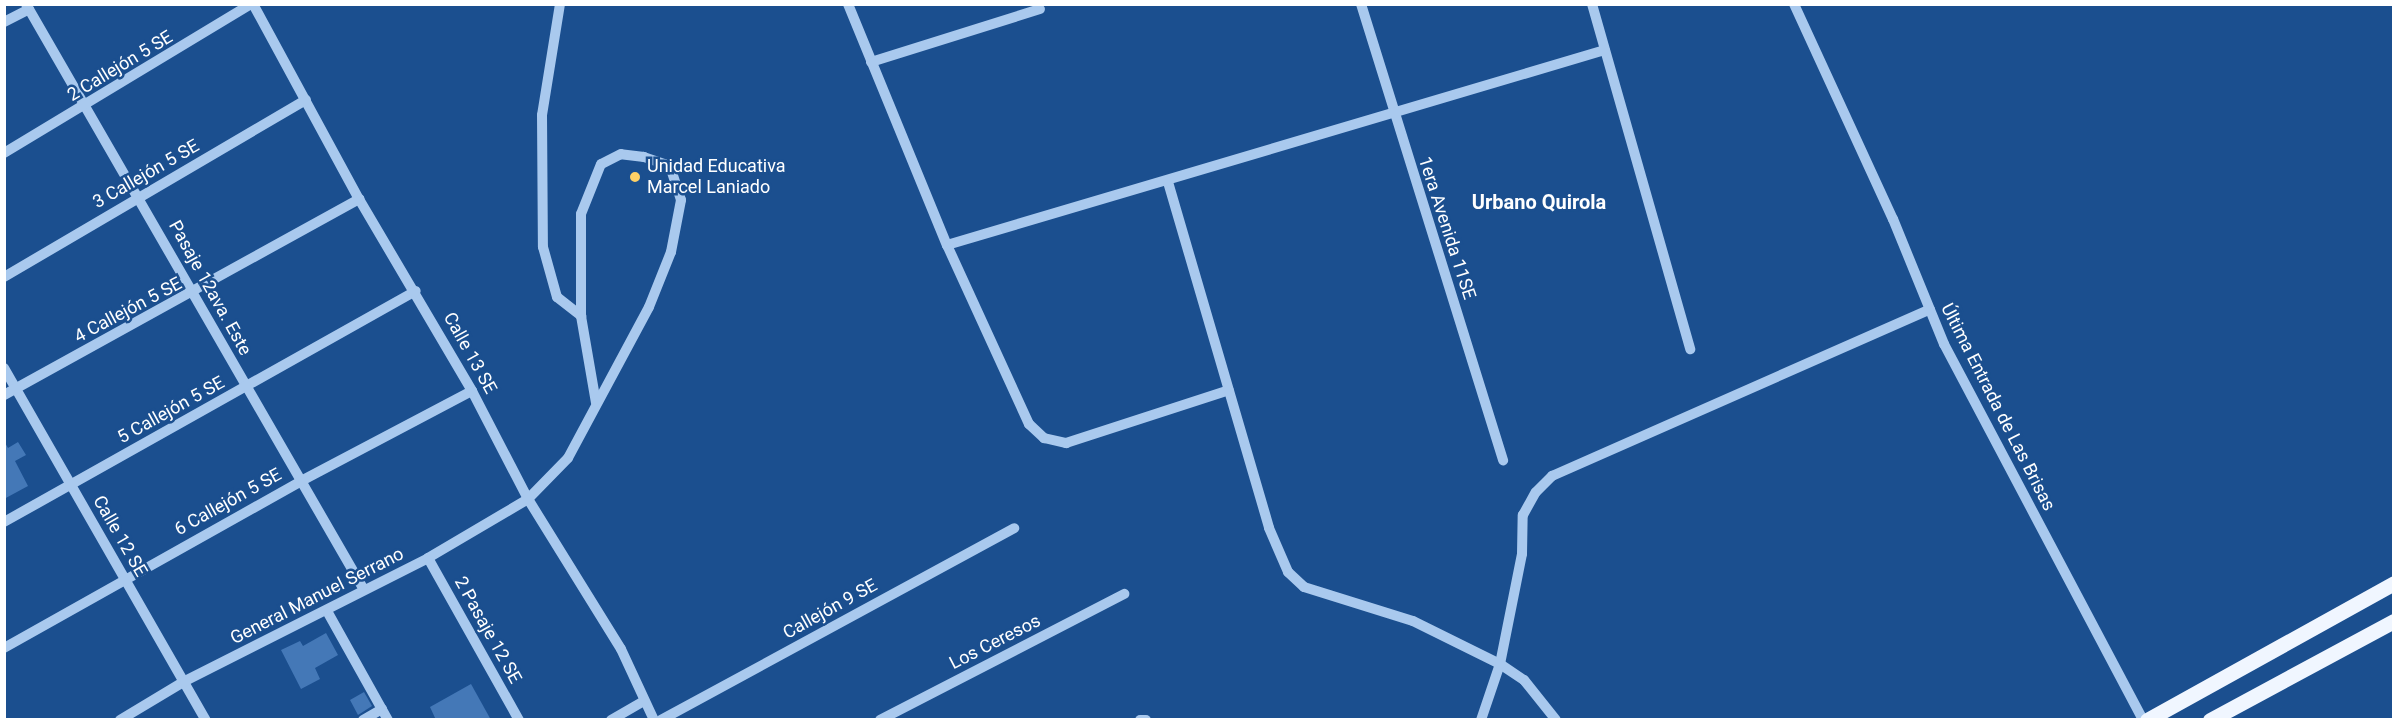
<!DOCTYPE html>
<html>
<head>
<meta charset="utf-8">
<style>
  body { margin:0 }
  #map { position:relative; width:2398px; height:724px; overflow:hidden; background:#1b4f8f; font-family:Roboto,sans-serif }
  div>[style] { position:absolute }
  .building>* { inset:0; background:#4478b7 }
  .minor>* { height:10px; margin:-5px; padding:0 5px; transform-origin:5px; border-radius:5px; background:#a9c9ee }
  .major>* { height:15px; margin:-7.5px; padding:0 7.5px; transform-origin:7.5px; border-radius:7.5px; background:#f0f6ff }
  .dots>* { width:16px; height:16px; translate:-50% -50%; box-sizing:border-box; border:3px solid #1b4f8f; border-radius:50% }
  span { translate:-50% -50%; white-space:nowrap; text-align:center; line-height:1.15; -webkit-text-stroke:5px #1b4f8f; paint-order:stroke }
  .street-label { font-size:18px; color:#fff }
  .poi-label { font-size:18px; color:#fff }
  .left { translate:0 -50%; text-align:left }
  .neighbourhood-label { font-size:20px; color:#fff; font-weight:700 }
  .frame { position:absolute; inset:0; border:6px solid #fff; pointer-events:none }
</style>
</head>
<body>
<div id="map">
  <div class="building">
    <div style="clip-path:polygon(4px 441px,8px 448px,18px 442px,26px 455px,15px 461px,28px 486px,4px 499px)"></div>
    <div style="clip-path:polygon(326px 633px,338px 655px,315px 668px,320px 679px,301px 689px,281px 650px,300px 641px,303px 646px)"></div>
    <div style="clip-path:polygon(471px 684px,491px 720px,436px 720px,430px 707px)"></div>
    <div style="clip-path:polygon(364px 692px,372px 706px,358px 715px,350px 700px)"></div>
  </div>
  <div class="minor">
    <div style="left:26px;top:4px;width:676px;rotate:60.02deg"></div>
    <div style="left:253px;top:4px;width:222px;rotate:61.5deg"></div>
    <div style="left:359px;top:199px;width:223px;rotate:59.5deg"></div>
    <div style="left:472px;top:391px;width:122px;rotate:62.6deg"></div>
    <div style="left:528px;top:499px;width:176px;rotate:58.2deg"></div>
    <div style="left:621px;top:649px;width:78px;rotate:65.1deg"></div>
    <div style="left:560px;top:4px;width:112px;rotate:99.2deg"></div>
    <div style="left:542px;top:115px;width:132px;rotate:89.6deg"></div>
    <div style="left:543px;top:247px;width:52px;rotate:74.4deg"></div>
    <div style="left:557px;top:297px;width:31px;rotate:38deg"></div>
    <div style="left:581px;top:316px;width:88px;rotate:80.2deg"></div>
    <div style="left:848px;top:4px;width:261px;rotate:67.7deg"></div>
    <div style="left:947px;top:245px;width:197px;rotate:65.4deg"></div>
    <div style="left:1029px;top:424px;width:21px;rotate:43deg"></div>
    <div style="left:1044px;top:438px;width:23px;rotate:13deg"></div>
    <div style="left:1066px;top:443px;width:171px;rotate:-18deg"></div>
    <div style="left:1361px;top:4px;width:478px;rotate:72.7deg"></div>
    <div style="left:1592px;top:4px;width:359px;rotate:74.1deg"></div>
    <div style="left:1794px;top:4px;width:237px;rotate:65.3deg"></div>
    <div style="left:1893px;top:219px;width:135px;rotate:67.8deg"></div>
    <div style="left:1944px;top:344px;width:425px;rotate:62.1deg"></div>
    <div style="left:4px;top:22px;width:28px;rotate:-27deg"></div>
    <div style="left:871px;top:62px;width:177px;rotate:-17.4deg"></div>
    <div style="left:4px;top:153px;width:288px;rotate:-31.1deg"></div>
    <div style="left:1168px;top:182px;width:360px;rotate:73.7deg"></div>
    <div style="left:1269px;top:528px;width:48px;rotate:66.6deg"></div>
    <div style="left:1288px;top:572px;width:22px;rotate:43deg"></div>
    <div style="left:1304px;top:587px;width:114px;rotate:17.3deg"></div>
    <div style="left:1413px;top:621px;width:97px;rotate:26.3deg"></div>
    <div style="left:1500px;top:664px;width:29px;rotate:34deg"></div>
    <div style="left:1524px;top:680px;width:51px;rotate:51.3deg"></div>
    <div style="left:947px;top:245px;width:686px;rotate:-16.51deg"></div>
    <div style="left:4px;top:277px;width:350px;rotate:-30.4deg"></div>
    <div style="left:4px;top:368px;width:406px;rotate:60.2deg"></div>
    <div style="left:4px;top:395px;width:406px;rotate:-28.9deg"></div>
    <div style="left:4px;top:522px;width:472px;rotate:-29.3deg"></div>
    <div style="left:428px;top:558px;width:186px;rotate:60.7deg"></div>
    <div style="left:327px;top:611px;width:125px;rotate:60.8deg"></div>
    <div style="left:4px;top:648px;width:343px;rotate:-29.3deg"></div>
    <div style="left:303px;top:480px;width:191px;rotate:-27.8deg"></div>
    <div style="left:120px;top:720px;width:76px;rotate:-31deg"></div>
    <div style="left:185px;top:681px;width:272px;rotate:-26.8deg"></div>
    <div style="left:428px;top:558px;width:116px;rotate:-30.5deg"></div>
    <div style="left:528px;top:499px;width:57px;rotate:-45.7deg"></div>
    <div style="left:568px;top:458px;width:171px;rotate:-61.8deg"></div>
    <div style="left:649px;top:307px;width:59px;rotate:-68.2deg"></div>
    <div style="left:671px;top:252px;width:53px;rotate:-79.1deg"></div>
    <div style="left:681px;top:200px;width:36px;rotate:-108deg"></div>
    <div style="left:670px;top:166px;width:28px;rotate:-161deg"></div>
    <div style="left:644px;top:157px;width:23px;rotate:-173deg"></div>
    <div style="left:621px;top:154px;width:22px;rotate:153deg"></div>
    <div style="left:601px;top:164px;width:54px;rotate:111.8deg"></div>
    <div style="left:581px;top:214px;width:102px;rotate:90deg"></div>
    <div style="left:363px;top:720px;width:22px;rotate:-30deg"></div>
    <div style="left:611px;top:720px;width:38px;rotate:-30deg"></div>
    <div style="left:661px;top:720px;width:402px;rotate:-28.5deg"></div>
    <div style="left:880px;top:720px;width:275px;rotate:-27.3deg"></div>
    <div style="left:1140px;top:720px;width:6px"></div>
    <div style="left:1481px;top:720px;width:59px;rotate:-71.3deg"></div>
    <div style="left:1500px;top:664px;width:112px;rotate:-78.7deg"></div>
    <div style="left:1522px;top:554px;width:39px;rotate:-89deg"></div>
    <div style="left:1523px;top:515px;width:26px;rotate:-61deg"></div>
    <div style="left:1536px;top:492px;width:23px;rotate:-45deg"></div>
    <div style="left:1552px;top:476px;width:413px;rotate:-23.8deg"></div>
  </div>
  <div class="major">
    <div style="left:2147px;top:720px;width:282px;rotate:-29deg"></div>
    <div style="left:2210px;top:720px;width:209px;rotate:-28.3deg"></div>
  </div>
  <div class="dots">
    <div style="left:635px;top:177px;background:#ffd166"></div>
  </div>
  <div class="street-label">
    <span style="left:120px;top:66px;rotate:-31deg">2 Callejón 5 SE</span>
    <span style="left:146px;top:174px;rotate:-30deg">3 Callejón 5 SE</span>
    <span style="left:1447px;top:228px;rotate:72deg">1era Avenida 11SE</span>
    <span style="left:210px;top:288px;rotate:61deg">Pasaje 12ava. Este</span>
    <span style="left:128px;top:310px;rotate:-28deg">4 Callejón 5 SE</span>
    <span style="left:470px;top:353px;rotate:61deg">Calle 13 SE</span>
    <span style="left:1998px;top:407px;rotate:63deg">Última Entrada de Las Brisas</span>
    <span style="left:171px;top:410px;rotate:-29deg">5 Callejón 5 SE</span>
    <span style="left:228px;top:502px;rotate:-29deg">6 Callejón 5 SE</span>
    <span style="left:120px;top:536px;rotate:60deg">Calle 12 SE</span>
    <span style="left:317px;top:596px;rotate:-27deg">General Manuel Serrano</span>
    <span style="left:830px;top:609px;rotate:-29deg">Callejón 9 SE</span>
    <span style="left:488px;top:630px;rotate:61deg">2 Pasaje 12 SE</span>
    <span style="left:995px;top:642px;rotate:-27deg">Los Ceresos</span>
  </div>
  <div class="poi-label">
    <span class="left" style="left:647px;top:177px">Unidad Educativa<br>Marcel Laniado</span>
  </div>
  <div class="neighbourhood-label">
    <span style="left:1539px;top:202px">Urbano Quirola</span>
  </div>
  <div class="frame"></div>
</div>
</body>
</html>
